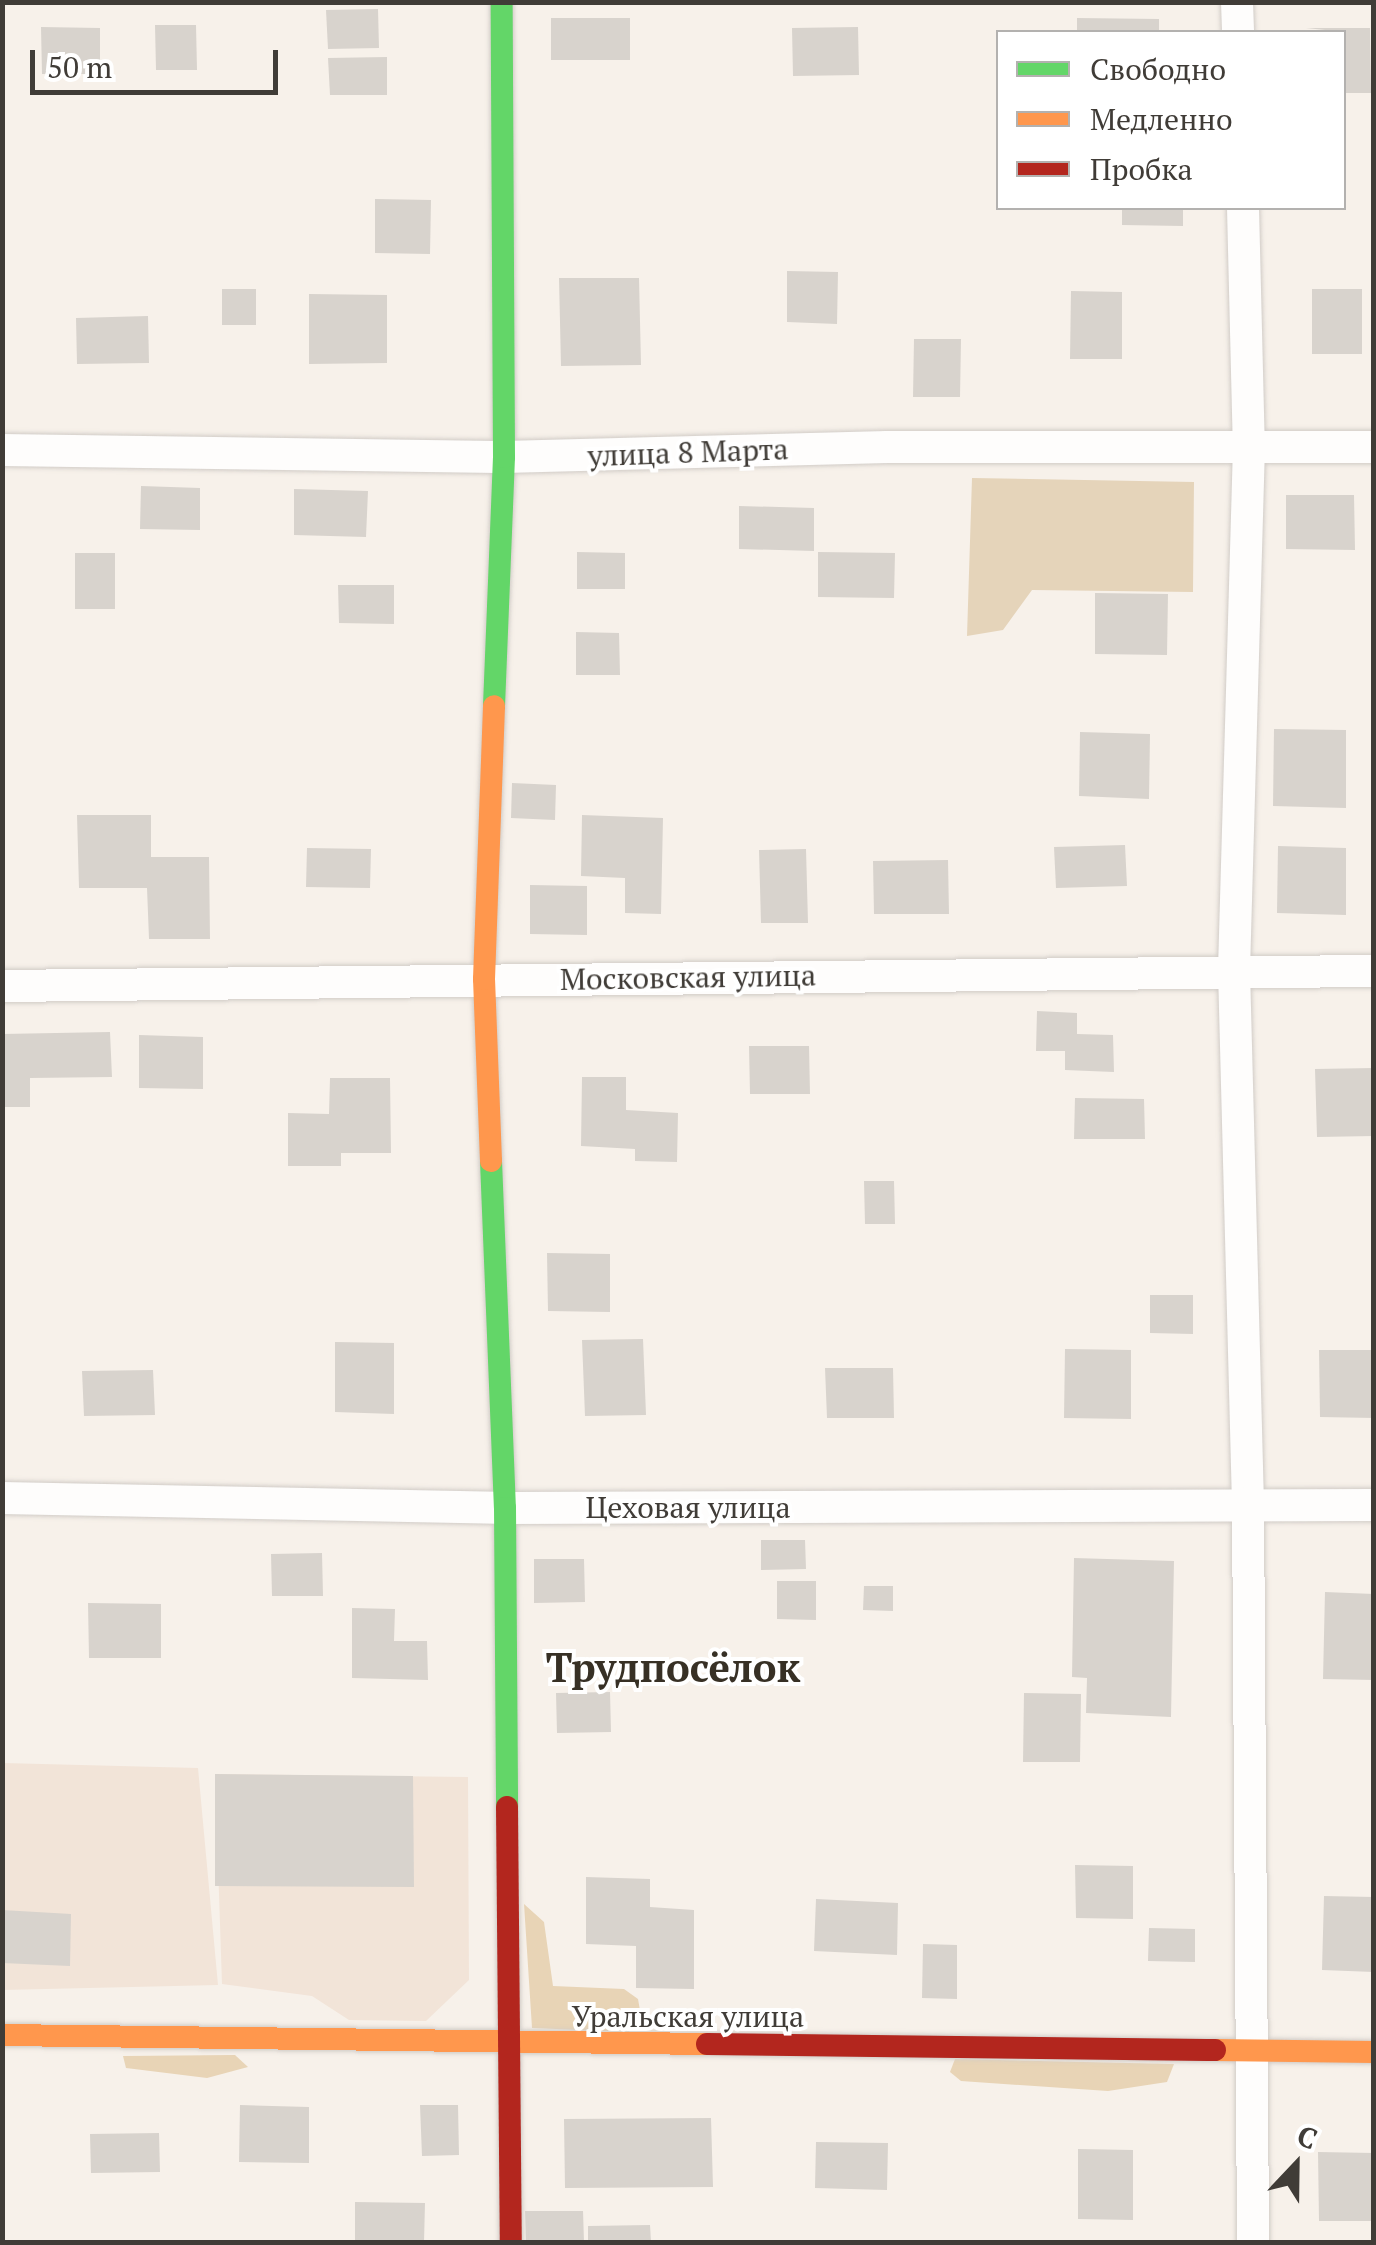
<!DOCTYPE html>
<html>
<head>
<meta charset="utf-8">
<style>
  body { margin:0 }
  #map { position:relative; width:1376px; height:2245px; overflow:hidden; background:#f7f1ea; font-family:"PT Serif",serif }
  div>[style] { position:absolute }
  .industrial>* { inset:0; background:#f2e4d8 }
  .green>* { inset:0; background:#e5d4ba }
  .forest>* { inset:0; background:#e8d4b6 }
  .building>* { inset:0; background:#d8d3cd }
  .roads { filter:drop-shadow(0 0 2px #d1ccc7) drop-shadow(0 0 2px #d1ccc7) }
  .street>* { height:32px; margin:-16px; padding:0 16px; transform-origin:16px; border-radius:16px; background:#fefdfc }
  .fast>* { height:22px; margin:-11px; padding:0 11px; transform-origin:11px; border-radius:11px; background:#63d668 }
  .slow>* { height:22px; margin:-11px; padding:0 11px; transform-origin:11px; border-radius:11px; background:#ff974d }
  .jam>* { height:22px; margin:-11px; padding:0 11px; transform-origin:11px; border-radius:11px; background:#b3261e }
  span { translate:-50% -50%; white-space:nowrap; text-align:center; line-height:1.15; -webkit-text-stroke:8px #fff; paint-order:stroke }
  .street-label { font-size:30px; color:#403c37 }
  .district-label { font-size:40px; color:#373025; font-weight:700 }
  .frame { position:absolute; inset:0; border:5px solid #403c37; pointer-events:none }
  .legend { position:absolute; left:996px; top:30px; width:350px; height:180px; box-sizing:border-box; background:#fff; border:2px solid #b3b1af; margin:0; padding:12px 18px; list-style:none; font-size:30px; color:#403c37 }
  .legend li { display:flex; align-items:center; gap:20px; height:50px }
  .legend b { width:50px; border:2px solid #b3b1af }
  .north { position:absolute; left:1246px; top:2115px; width:100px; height:100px; -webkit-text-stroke:8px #fff; paint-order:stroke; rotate:22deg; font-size:28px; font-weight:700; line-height:40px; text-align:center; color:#403c37 }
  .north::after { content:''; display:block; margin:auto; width:35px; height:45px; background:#403c37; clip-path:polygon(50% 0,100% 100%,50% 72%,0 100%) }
  .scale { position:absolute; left:30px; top:50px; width:248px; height:45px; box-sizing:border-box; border:5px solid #403c37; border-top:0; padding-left:12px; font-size:30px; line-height:35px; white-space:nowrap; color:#403c37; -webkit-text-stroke:8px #fff; paint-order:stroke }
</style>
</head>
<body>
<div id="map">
  <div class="industrial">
    <div style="clip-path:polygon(3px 1763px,198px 1768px,218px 1985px,3px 1990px)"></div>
    <div style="clip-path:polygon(215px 1774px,468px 1777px,469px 1980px,426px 2021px,349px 2020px,312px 1996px,222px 1984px)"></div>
  </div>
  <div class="green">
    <div style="clip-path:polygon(972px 478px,1194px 482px,1193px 592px,1032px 590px,1003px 630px,967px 636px)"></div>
  </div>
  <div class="forest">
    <div style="clip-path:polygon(524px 1904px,544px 1922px,553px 1986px,624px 1989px,638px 1999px,641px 2016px,629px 2032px,532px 2028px)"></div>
    <div style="clip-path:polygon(235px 2055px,248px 2067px,207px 2078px,126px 2068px,123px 2056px)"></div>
    <div style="clip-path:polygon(955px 2059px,1174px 2064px,1167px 2082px,1108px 2091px,961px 2081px,950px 2072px)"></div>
  </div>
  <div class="building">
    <div style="clip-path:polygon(378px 9px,379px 48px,328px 49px,326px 10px)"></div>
    <div style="clip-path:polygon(551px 18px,630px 18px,630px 60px,551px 60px)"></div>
    <div style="clip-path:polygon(1077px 18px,1159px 19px,1159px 32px,1077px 32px)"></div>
    <div style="clip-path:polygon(155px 25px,196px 25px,197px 70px,156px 70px)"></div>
    <div style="clip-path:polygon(41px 27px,100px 28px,100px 74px,42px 74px)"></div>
    <div style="clip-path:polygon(858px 27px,859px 75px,793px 76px,792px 28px)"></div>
    <div style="clip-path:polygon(1306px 28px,1370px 28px,1371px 93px,1344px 93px,1344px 32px)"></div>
    <div style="clip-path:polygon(387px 57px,387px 95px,330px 95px,328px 58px)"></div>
    <div style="clip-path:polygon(375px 199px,431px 200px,430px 254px,375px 253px)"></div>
    <div style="clip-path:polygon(1122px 208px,1183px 208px,1183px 226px,1122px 225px)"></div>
    <div style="clip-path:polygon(787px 271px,838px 272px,837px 324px,787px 322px)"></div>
    <div style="clip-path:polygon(559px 278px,639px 278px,641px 365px,561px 366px)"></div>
    <div style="clip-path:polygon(222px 289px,256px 289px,256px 325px,222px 325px)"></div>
    <div style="clip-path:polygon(1312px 289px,1362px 289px,1362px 354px,1312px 354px)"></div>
    <div style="clip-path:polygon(1071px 291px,1122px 292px,1122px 359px,1070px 359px)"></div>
    <div style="clip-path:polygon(309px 294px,387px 295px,387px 363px,309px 364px)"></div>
    <div style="clip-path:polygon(148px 316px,149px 363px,77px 364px,76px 318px)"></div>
    <div style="clip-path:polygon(914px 339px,961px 339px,960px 397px,913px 397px)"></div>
    <div style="clip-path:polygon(141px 486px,200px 488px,200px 530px,140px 529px)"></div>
    <div style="clip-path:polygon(294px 489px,368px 491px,366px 537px,294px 535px)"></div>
    <div style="clip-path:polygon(1286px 495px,1354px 495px,1355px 550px,1286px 549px)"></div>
    <div style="clip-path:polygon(739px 506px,814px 508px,814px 551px,739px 549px)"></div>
    <div style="clip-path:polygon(577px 552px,625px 553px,625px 589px,577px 589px)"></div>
    <div style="clip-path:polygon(818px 552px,895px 553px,894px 598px,818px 597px)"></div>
    <div style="clip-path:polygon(75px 553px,115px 553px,115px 609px,75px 609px)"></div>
    <div style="clip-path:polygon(338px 585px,394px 585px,394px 624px,339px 623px)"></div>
    <div style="clip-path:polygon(1095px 593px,1168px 594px,1167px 655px,1095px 654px)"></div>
    <div style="clip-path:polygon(576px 632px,619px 633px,620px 675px,576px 675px)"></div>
    <div style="clip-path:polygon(1274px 729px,1346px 730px,1346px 808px,1273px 806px)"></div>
    <div style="clip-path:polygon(1080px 732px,1150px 734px,1149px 799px,1079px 796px)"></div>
    <div style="clip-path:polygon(512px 783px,556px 785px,555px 820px,511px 818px)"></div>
    <div style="clip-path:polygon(77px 815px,151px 815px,151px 857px,209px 857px,210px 939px,149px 939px,147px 888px,79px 888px)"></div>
    <div style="clip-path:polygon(582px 815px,663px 818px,661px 914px,625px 913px,625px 878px,581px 876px)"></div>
    <div style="clip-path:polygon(1125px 845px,1127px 886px,1056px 888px,1054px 847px)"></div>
    <div style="clip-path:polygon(1278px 846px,1346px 848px,1346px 915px,1277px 913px)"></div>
    <div style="clip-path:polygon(307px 848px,371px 849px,370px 888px,306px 887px)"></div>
    <div style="clip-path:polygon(806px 849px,808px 923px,761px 923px,759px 850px)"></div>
    <div style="clip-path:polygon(948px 860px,949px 914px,874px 914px,873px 861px)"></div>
    <div style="clip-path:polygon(530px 885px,587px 886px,587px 935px,530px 934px)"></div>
    <div style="clip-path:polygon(1037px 1011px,1077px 1013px,1077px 1034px,1113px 1035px,1114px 1072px,1065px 1070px,1065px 1051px,1036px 1051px)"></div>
    <div style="clip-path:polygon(110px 1032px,112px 1077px,30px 1078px,30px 1107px,2px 1107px,2px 1034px)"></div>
    <div style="clip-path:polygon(139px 1035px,203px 1037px,203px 1089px,139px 1088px)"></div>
    <div style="clip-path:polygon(749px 1046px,809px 1046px,810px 1094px,750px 1094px)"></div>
    <div style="clip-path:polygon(1374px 1068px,1374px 1136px,1317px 1137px,1315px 1069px)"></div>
    <div style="clip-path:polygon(582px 1077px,626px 1077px,626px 1110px,678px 1113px,677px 1162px,635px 1161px,635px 1149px,581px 1146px)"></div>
    <div style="clip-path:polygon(330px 1078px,390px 1078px,391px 1153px,341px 1153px,341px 1166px,288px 1166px,288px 1113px,329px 1114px)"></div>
    <div style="clip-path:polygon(1075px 1098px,1144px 1099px,1145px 1139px,1074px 1139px)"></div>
    <div style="clip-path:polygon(864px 1181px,894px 1181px,895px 1224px,865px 1224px)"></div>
    <div style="clip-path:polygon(547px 1253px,610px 1254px,610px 1312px,548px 1311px)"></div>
    <div style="clip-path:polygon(1150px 1295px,1193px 1295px,1193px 1334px,1150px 1333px)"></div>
    <div style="clip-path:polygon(643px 1339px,646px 1415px,585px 1416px,582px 1340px)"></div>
    <div style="clip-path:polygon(335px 1342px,394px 1343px,394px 1414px,335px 1412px)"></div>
    <div style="clip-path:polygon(1065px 1349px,1131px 1350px,1131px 1419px,1064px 1418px)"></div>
    <div style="clip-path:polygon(1319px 1350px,1374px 1350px,1374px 1418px,1320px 1417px)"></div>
    <div style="clip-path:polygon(825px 1368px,893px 1368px,894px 1418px,827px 1418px)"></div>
    <div style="clip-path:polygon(153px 1370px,155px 1415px,84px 1416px,82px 1371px)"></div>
    <div style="clip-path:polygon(761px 1540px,805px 1540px,806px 1569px,761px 1570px)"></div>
    <div style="clip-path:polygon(322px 1553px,323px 1596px,272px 1596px,271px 1554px)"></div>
    <div style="clip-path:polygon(1074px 1558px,1174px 1561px,1171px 1717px,1086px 1713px,1087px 1678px,1072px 1677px)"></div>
    <div style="clip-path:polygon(534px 1559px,584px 1559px,585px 1602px,534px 1603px)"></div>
    <div style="clip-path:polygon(777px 1581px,816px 1581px,816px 1620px,777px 1619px)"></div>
    <div style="clip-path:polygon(864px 1586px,893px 1586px,893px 1611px,863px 1610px)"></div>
    <div style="clip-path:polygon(1325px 1592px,1374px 1594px,1374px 1680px,1323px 1679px)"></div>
    <div style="clip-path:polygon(88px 1603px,161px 1604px,161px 1658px,89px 1658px)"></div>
    <div style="clip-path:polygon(352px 1608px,395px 1609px,394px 1641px,427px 1641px,428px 1680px,352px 1678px)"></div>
    <div style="clip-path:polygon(610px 1692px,611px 1732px,557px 1733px,556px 1693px)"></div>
    <div style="clip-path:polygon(1024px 1693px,1081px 1694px,1080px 1762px,1023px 1762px)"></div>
    <div style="clip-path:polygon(215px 1774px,413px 1776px,414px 1887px,215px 1886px)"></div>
    <div style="clip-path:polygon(1075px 1865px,1133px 1866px,1133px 1919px,1076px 1918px)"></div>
    <div style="clip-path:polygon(586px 1877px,650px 1879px,650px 1907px,694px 1910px,694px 1989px,636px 1988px,636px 1946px,586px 1944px)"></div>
    <div style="clip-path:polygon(1324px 1896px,1374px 1897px,1374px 1972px,1322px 1970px)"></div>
    <div style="clip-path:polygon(816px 1899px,898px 1903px,897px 1955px,814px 1951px)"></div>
    <div style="clip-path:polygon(2px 1910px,71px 1914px,70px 1966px,2px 1963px)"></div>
    <div style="clip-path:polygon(1149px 1928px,1195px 1929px,1195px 1962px,1148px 1961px)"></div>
    <div style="clip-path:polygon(923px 1944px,957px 1945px,957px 1999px,922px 1998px)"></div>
    <div style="clip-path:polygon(240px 2105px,309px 2107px,309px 2163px,239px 2162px)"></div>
    <div style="clip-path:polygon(420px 2105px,458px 2105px,459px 2155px,422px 2156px)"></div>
    <div style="clip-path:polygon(711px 2118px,713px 2187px,565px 2188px,564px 2119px)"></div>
    <div style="clip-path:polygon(159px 2133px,160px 2172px,91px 2173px,90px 2134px)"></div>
    <div style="clip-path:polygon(816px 2142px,888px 2143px,887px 2190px,815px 2188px)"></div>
    <div style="clip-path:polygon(1078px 2149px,1133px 2150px,1133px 2220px,1078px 2219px)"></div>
    <div style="clip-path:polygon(1318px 2152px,1374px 2153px,1373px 2221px,1319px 2221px)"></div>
    <div style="clip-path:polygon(355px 2202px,425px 2203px,424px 2242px,355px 2242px)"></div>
    <div style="clip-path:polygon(525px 2211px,583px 2211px,584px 2242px,526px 2242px)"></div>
    <div style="clip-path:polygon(650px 2225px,651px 2242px,588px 2242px,588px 2226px)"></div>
  </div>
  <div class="roads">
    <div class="street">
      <div style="left:1237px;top:2px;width:30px;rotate:88deg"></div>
      <div style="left:1243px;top:208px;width:238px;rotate:88.6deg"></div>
      <div style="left:1249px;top:446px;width:524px;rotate:91.64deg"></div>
      <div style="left:1234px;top:970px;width:533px;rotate:88.5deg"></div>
      <div style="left:1248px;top:1503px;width:739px;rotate:89.61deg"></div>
      <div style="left:2px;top:450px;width:502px;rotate:0.8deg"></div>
      <div style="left:504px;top:457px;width:383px;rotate:-1.5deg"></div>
      <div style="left:887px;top:447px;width:487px"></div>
      <div style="left:2px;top:986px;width:1372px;rotate:-0.63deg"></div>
      <div style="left:2px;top:1498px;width:503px;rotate:1.14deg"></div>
      <div style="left:505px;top:1508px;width:869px;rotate:-0.2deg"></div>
    </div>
    <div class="fast">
      <div style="left:494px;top:706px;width:249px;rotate:-87.7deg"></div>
      <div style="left:504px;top:457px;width:455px;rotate:-90.3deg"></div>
      <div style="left:491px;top:1161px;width:347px;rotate:87.7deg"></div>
      <div style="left:505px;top:1508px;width:299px;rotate:89.6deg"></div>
    </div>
    <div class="slow">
      <div style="left:491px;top:1161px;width:182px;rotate:-92.2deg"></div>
      <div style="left:484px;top:979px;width:273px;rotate:-87.9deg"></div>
      <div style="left:2px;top:2035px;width:705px;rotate:0.73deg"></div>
      <div style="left:1215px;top:2050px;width:159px;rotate:0.7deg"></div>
    </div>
    <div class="jam">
      <div style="left:507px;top:1807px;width:435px;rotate:89.5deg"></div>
      <div style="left:707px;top:2044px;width:508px;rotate:0.68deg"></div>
    </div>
  </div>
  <div class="street-label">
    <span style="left:688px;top:452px;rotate:-2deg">улица 8 Марта</span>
    <span style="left:688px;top:977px;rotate:-1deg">Московская улица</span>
    <span style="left:688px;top:1507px">Цеховая улица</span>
    <span style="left:688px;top:2016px">Уральская улица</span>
  </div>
  <div class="district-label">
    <span style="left:673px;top:1667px">Трудпосёлок</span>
  </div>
  <div class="frame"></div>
  <ul class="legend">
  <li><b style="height:12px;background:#63d668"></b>Свободно</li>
  <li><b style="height:12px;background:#ff974d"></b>Медленно</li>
  <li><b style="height:12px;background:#b3261e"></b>Пробка</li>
  </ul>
  <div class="north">С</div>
  <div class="scale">50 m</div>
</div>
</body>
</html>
